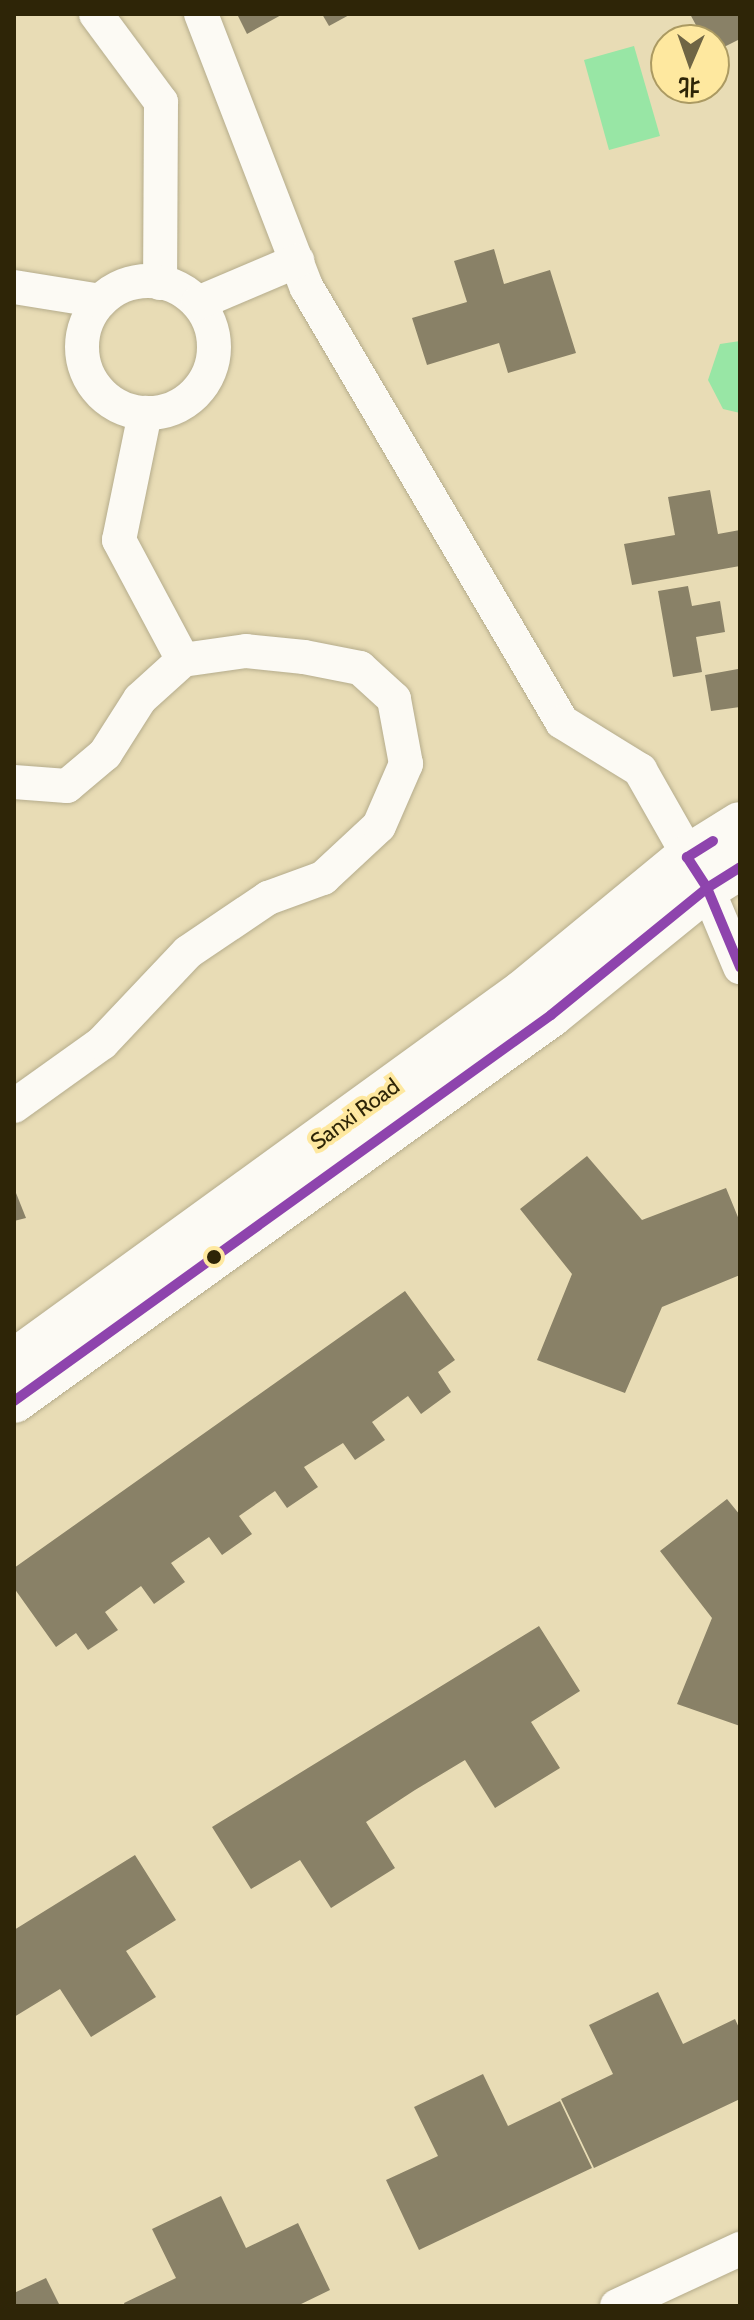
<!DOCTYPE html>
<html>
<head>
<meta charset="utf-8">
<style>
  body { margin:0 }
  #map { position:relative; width:754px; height:2320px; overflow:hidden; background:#e8dcb5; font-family:Cabin,"Noto Sans SC",sans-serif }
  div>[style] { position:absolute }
  .water>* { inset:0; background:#98e6a5 }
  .building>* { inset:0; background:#898167 }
  .roads { filter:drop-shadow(0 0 2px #b5ac8c) drop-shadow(0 0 2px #b5ac8c) }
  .street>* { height:34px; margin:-17px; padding:0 17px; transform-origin:17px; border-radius:17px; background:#fcfaf4 }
  .street>.ring { margin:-17px; padding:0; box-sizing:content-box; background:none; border:34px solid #fcfaf4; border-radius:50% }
  .secondary>* { height:44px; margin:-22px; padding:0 22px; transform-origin:22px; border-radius:22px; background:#fcfaf4 }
  .bus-1>* { height:10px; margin:-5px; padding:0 5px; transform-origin:5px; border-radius:5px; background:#8e44ad }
  .dots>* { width:22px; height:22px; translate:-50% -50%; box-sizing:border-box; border:4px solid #fee89f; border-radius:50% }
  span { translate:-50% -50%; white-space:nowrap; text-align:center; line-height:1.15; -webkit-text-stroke:8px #fee89f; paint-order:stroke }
  .street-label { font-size:22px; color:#2e2507 }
  .frame { position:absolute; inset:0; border:16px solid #2e2507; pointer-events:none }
  .north { position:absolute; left:650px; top:24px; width:80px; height:80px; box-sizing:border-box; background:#fee89f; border:2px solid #ab9a62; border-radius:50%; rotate:182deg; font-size:22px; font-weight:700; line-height:32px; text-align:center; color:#2e2507 }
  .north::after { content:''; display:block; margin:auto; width:28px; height:36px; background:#6f6544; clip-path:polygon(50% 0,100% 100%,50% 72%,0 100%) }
</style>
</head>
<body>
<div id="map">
  <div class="water">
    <div style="clip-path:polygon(634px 46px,660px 136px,609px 150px,584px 60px)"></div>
    <div style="clip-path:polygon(740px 341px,740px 413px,723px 409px,708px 380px,720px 344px)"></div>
  </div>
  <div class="building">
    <div style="clip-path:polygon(237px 14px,283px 14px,247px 34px)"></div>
    <div style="clip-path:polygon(322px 14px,351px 14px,329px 26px)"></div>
    <div style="clip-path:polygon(690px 14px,740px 14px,740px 39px,714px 52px,714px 40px,704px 40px)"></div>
    <div style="clip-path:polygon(494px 249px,504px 284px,550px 270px,576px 353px,508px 373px,499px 343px,427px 365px,412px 318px,467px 302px,454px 261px)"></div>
    <div style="clip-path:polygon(710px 490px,718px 534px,740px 530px,740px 566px,632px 585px,624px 544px,675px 535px,668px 497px)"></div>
    <div style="clip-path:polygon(688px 586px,692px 606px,720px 601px,725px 632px,696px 637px,702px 672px,673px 677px,658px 591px)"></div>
    <div style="clip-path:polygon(738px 669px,740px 707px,711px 711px,705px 675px)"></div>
    <div style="clip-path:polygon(587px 1156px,642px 1220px,726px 1188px,740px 1222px,740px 1275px,662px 1307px,625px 1393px,537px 1360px,572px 1274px,520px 1209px)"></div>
    <div style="clip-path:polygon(14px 1188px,26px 1218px,14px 1221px)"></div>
    <div style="clip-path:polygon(405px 1291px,455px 1360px,438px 1372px,451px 1392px,421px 1414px,408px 1396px,372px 1422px,385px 1440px,355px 1460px,343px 1443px,304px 1467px,318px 1487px,287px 1508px,275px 1491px,239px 1516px,252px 1534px,222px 1555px,209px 1537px,171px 1563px,185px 1582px,154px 1604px,141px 1586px,105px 1612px,118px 1630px,88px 1650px,76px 1633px,56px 1647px,14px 1588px,14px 1568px)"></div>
    <div style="clip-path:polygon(727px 1499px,740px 1515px,740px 1726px,677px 1704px,712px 1618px,660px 1551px)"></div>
    <div style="clip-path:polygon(539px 1626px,580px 1691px,531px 1722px,560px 1768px,495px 1808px,465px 1760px,415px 1790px,366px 1822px,395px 1868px,331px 1908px,300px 1860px,251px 1889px,212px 1827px)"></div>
    <div style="clip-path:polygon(135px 1855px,176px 1920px,126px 1951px,156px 1997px,91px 2037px,60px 1989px,14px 2017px,14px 1930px)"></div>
    <div style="clip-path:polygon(658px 1992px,683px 2044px,735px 2019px,740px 2030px,740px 2099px,594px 2168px,561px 2099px,613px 2074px,589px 2025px)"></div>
    <div style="clip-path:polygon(483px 2074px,508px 2126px,560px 2101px,592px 2168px,419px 2250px,386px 2180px,438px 2156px,414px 2107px)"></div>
    <div style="clip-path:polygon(221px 2196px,246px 2248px,298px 2223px,330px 2290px,297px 2306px,125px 2306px,124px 2303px,176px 2278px,152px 2229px)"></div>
    <div style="clip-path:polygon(46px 2278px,60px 2306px,14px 2306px,14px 2293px)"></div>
  </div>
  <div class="roads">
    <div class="street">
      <div style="left:96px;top:14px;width:109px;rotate:53.5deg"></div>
      <div style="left:161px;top:102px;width:181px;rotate:90.3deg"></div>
      <div style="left:201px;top:14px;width:294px;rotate:68.9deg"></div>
      <div style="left:307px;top:288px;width:503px;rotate:59.56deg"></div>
      <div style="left:562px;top:722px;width:92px;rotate:31.6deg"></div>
      <div style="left:640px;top:770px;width:136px;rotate:60.4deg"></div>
      <div style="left:707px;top:888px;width:86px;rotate:67.3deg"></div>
      <div class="ring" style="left:82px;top:281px;width:98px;height:98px"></div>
      <div style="left:14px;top:287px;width:88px;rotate:9.1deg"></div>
      <div style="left:198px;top:303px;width:108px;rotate:-23deg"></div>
      <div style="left:14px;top:782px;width:53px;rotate:4.3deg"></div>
      <div style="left:67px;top:786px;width:50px;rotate:-40.1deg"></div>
      <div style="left:105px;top:754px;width:65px;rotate:-57.5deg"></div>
      <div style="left:140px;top:699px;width:58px;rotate:-42.2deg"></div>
      <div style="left:14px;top:1106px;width:108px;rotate:-35.6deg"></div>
      <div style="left:102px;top:1043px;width:125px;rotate:-46.6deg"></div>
      <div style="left:188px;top:952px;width:97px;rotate:-34deg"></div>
      <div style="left:268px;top:898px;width:59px;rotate:-20deg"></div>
      <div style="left:323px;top:878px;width:76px;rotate:-42.9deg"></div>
      <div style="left:379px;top:826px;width:68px;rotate:-66.5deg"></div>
      <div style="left:406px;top:764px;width:66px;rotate:-100.5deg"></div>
      <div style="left:394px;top:699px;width:46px;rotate:-137.6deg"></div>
      <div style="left:360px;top:668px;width:57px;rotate:-168.9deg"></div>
      <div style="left:304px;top:657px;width:58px;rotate:-174.1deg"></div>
      <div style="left:246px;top:651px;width:64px;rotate:171.9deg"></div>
      <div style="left:183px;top:660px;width:136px;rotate:-118.1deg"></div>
      <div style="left:119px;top:540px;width:130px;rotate:-78.4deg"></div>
      <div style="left:617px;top:2306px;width:136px;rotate:-24.9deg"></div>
    </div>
    <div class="secondary">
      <div style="left:14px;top:1361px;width:629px;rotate:-35.94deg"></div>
      <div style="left:523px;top:992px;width:212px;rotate:-39.5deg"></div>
      <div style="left:687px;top:857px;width:62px;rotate:-31.9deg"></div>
      <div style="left:14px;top:1401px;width:661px;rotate:-35.71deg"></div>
      <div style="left:551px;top:1015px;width:201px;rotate:-39.1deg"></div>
      <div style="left:707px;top:888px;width:39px;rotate:-32deg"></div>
    </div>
  </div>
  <div class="bus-1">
    <div style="left:713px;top:841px;width:31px;rotate:148deg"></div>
    <div style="left:687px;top:857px;width:37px;rotate:57deg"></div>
    <div style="left:707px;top:888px;width:86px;rotate:67.3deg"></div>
    <div style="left:14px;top:1401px;width:661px;rotate:-35.71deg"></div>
    <div style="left:551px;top:1015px;width:201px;rotate:-39.1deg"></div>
    <div style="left:707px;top:888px;width:39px;rotate:-32deg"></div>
  </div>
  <div class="dots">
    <div style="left:214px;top:1257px;background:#2e2507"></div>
  </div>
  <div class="street-label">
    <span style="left:355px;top:1114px;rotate:-36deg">Sanxi Road</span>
  </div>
  <div class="frame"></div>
  <div class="north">北</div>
</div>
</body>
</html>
